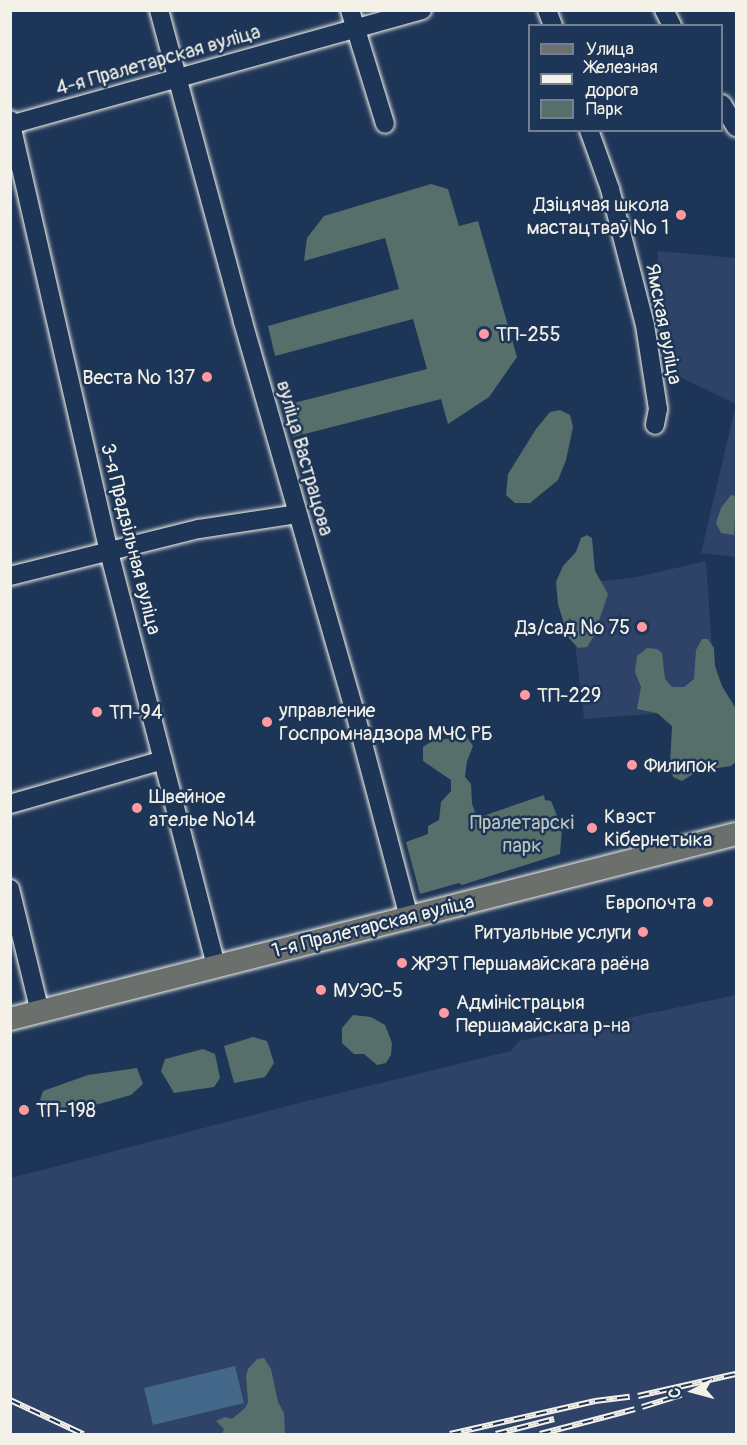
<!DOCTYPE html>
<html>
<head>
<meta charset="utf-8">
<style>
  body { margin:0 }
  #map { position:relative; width:747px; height:1445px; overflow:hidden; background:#1d3557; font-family:Pangolin,sans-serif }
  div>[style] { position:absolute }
  .built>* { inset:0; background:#2e4367 }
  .green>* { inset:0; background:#566f6b }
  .water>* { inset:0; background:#43688a }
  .roads { filter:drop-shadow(0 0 2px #f4f1e8) drop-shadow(0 0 2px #f4f1e8) }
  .minor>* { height:18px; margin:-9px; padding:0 9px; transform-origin:9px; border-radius:9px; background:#1d3557 }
  .major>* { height:22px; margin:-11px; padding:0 11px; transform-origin:11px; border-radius:11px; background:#6b706d }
  .rail>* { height:6px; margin-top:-3px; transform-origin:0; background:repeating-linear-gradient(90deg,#1d3557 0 11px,#f4f1e8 0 22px); box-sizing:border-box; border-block:2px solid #f4f1e8 }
  .dots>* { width:16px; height:16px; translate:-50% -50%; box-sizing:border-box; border:3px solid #1d3557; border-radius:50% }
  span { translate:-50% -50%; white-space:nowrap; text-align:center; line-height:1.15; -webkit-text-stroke:5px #1d3557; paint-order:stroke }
  .street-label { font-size:20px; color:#f4f1e8 }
  .poi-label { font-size:20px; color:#f4f1e8 }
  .right { translate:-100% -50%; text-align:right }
  .left { translate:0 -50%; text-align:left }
  .park-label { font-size:20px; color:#bdc4bc }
  .frame { position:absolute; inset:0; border:12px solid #f4f1e8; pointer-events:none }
  .legend { position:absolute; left:528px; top:24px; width:195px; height:108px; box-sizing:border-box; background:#1d3557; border:2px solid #738091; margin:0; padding:8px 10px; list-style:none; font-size:18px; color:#f4f1e8 }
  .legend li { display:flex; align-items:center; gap:12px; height:30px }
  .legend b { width:30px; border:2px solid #738091 }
  .north { position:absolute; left:663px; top:1361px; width:60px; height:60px; -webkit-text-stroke:4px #1d3557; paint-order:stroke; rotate:264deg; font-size:16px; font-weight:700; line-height:24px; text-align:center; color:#f4f1e8 }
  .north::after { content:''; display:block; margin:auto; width:21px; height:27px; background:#f4f1e8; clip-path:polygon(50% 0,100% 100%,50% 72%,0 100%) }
</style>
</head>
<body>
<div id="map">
  <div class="built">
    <div style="clip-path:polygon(658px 251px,736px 258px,736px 557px,701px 553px,736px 404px,678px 376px,654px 344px)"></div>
    <div style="clip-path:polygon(706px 561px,716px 709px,584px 719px,568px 585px,637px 577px)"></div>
    <div style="clip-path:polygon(736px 995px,736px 1434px,11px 1434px,11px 1178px,295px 1104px,511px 1051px,519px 1041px)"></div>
  </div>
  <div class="green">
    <div style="clip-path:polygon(431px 184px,448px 189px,459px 226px,478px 221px,517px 357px,489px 397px,448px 424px,441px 399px,293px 437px,286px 405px,427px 369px,413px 319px,275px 356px,268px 326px,399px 289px,385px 238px,304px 261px,307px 238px,324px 216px)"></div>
    <div style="clip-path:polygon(560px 410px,570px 415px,573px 427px,566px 460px,558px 480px,530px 503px,515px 503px,506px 495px,508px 474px,536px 429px,550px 412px)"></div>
    <div style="clip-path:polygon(731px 495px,736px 496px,734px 535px,721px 533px,716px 523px,721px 508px)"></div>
    <div style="clip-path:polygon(587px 535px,592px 538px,595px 571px,608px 594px,594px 636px,587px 647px,578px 648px,568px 637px,558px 604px,556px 582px,563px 566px,576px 552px,581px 538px)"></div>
    <div style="clip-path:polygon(702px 639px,708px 639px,714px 648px,715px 666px,722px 686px,736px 709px,736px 762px,731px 766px,698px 771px,682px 781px,673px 777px,670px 767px,672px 726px,657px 713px,637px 709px,641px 687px,635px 672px,637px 656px,647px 648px,657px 649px,662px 653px,665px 679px,672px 687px,684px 687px,694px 679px,696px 650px)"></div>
    <div style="clip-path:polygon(466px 736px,473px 746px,467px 761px,465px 777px,471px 784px,472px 804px,477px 818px,544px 795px,545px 800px,551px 801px,562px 828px,560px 854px,462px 885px,459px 883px,420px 894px,406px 842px,428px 834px,428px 826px,439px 820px,441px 802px,451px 791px,451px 780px,423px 761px,423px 747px,432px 741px)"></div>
    <div style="clip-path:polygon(353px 1015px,371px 1017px,385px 1025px,392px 1043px,391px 1055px,386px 1063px,377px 1065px,364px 1054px,354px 1054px,342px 1043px,342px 1028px)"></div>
    <div style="clip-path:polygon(253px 1037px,267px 1041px,274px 1063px,265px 1077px,234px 1083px,224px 1046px)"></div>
    <div style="clip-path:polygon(203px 1049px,215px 1054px,220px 1078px,214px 1087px,174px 1093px,161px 1071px,165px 1059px)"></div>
    <div style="clip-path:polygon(137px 1068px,143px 1084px,131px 1095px,92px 1106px,55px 1108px,40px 1100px,43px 1091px,88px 1075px)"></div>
    <div style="clip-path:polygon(264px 1358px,271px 1369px,278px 1402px,284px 1413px,285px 1434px,222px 1434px,224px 1429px,216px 1421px,225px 1417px,232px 1419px,245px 1408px,248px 1402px,246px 1376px,248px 1369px,257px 1359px)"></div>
  </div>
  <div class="water">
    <div style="clip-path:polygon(235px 1366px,244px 1403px,153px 1425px,144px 1388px)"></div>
  </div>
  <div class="roads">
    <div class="minor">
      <div style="left:159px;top:10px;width:323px;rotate:74.9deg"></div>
      <div style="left:243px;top:322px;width:407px;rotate:74deg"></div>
      <div style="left:355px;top:713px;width:211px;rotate:75.2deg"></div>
      <div style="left:350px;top:10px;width:119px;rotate:72.9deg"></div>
      <div style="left:547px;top:10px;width:17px;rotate:69deg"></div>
      <div style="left:664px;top:10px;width:18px;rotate:63deg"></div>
      <div style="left:722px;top:104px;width:27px;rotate:59deg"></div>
      <div style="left:10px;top:120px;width:443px;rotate:77.1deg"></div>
      <div style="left:109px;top:552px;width:429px;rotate:75.5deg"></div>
      <div style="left:10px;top:125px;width:428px;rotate:-15.6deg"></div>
      <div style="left:589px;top:130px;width:63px;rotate:70.4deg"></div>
      <div style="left:610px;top:189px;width:140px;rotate:75.6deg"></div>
      <div style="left:645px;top:325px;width:85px;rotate:81.2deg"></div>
      <div style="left:658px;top:409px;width:16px;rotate:101deg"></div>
      <div style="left:10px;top:576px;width:195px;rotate:-14deg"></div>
      <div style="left:199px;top:529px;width:99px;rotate:-8.7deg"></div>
      <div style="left:10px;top:804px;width:159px;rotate:-16deg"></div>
      <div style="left:10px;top:889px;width:127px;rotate:76.3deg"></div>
    </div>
    <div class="major">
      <div style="left:10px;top:1019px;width:749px;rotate:-14.3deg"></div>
    </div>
  </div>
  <div class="rail">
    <div style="left:638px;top:1396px;width:100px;rotate:-12.7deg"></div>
    <div style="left:10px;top:1400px;width:81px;rotate:25deg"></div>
    <div style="left:642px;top:1407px;width:41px;rotate:-17.1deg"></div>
    <div style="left:450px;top:1434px;width:149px;rotate:-12.8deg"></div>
    <div style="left:595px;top:1401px;width:35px;rotate:-7deg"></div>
    <div style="left:496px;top:1434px;width:60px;rotate:-14.5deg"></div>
    <div style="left:540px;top:1434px;width:98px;rotate:-14.7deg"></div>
  </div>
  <div class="dots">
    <div style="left:681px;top:215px;background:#ff9aa2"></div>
    <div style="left:484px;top:334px;background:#ff9aa2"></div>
    <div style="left:207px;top:377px;background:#ff9aa2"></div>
    <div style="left:642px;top:627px;background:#ff9aa2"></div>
    <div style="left:525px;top:695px;background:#ff9aa2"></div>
    <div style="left:97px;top:712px;background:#ff9aa2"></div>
    <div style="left:267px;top:722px;background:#ff9aa2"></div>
    <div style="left:632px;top:765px;background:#ff9aa2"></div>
    <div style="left:137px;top:808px;background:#ff9aa2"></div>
    <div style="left:592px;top:828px;background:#ff9aa2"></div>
    <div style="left:708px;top:902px;background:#ff9aa2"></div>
    <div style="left:643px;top:932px;background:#ff9aa2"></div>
    <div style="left:402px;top:963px;background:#ff9aa2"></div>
    <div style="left:321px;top:990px;background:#ff9aa2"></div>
    <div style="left:444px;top:1013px;background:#ff9aa2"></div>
    <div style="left:24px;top:1110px;background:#ff9aa2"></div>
  </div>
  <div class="street-label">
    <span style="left:158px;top:60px;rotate:-16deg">4-я Пралетарская вуліца</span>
    <span style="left:664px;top:324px;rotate:79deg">Ямская вуліца</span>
    <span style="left:305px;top:458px;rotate:74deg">вуліца Вастрацова</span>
    <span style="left:131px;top:539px;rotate:76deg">3-я Прадзільная вуліца</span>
    <span style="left:373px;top:926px;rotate:-14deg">1-я Пралетарская вуліца</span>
  </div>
  <div class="poi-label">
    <span class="right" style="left:669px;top:216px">Дзіцячая школа<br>мастацтваў № 1</span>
    <span class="left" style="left:496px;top:334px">ТП-255</span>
    <span class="right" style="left:195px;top:377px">Веста № 137</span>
    <span class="right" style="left:630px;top:627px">Дз/сад № 75</span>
    <span class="left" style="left:537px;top:695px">ТП-229</span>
    <span class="left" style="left:279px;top:722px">управление<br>Госпромнадзора МЧС РБ</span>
    <span class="left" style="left:109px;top:712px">ТП-94</span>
    <span class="left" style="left:644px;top:765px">Филипок</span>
    <span class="left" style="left:149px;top:808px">Швейное<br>ателье №14</span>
    <span class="left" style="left:604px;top:828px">Квэст<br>Кібернетыка</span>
    <span class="right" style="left:696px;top:902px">Европочта</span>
    <span class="right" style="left:631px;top:932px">Ритуальные услуги</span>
    <span class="left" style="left:414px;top:963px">ЖРЭТ Першамайскага раёна</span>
    <span class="left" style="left:333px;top:990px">МУЭС-5</span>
    <span class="left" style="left:456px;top:1014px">Адміністрацыя<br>Першамайскага р-на</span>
    <span class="left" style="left:36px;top:1110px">ТП-198</span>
  </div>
  <div class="park-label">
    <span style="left:522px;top:834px">Пралетарскі<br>парк</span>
  </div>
  <div class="frame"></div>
  <ul class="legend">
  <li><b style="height:8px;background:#6b706d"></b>Улица</li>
  <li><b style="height:8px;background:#f4f1e8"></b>Железная дорога</li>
  <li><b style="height:16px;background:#566f6b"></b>Парк</li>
  </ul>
  <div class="north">С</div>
</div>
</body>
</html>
